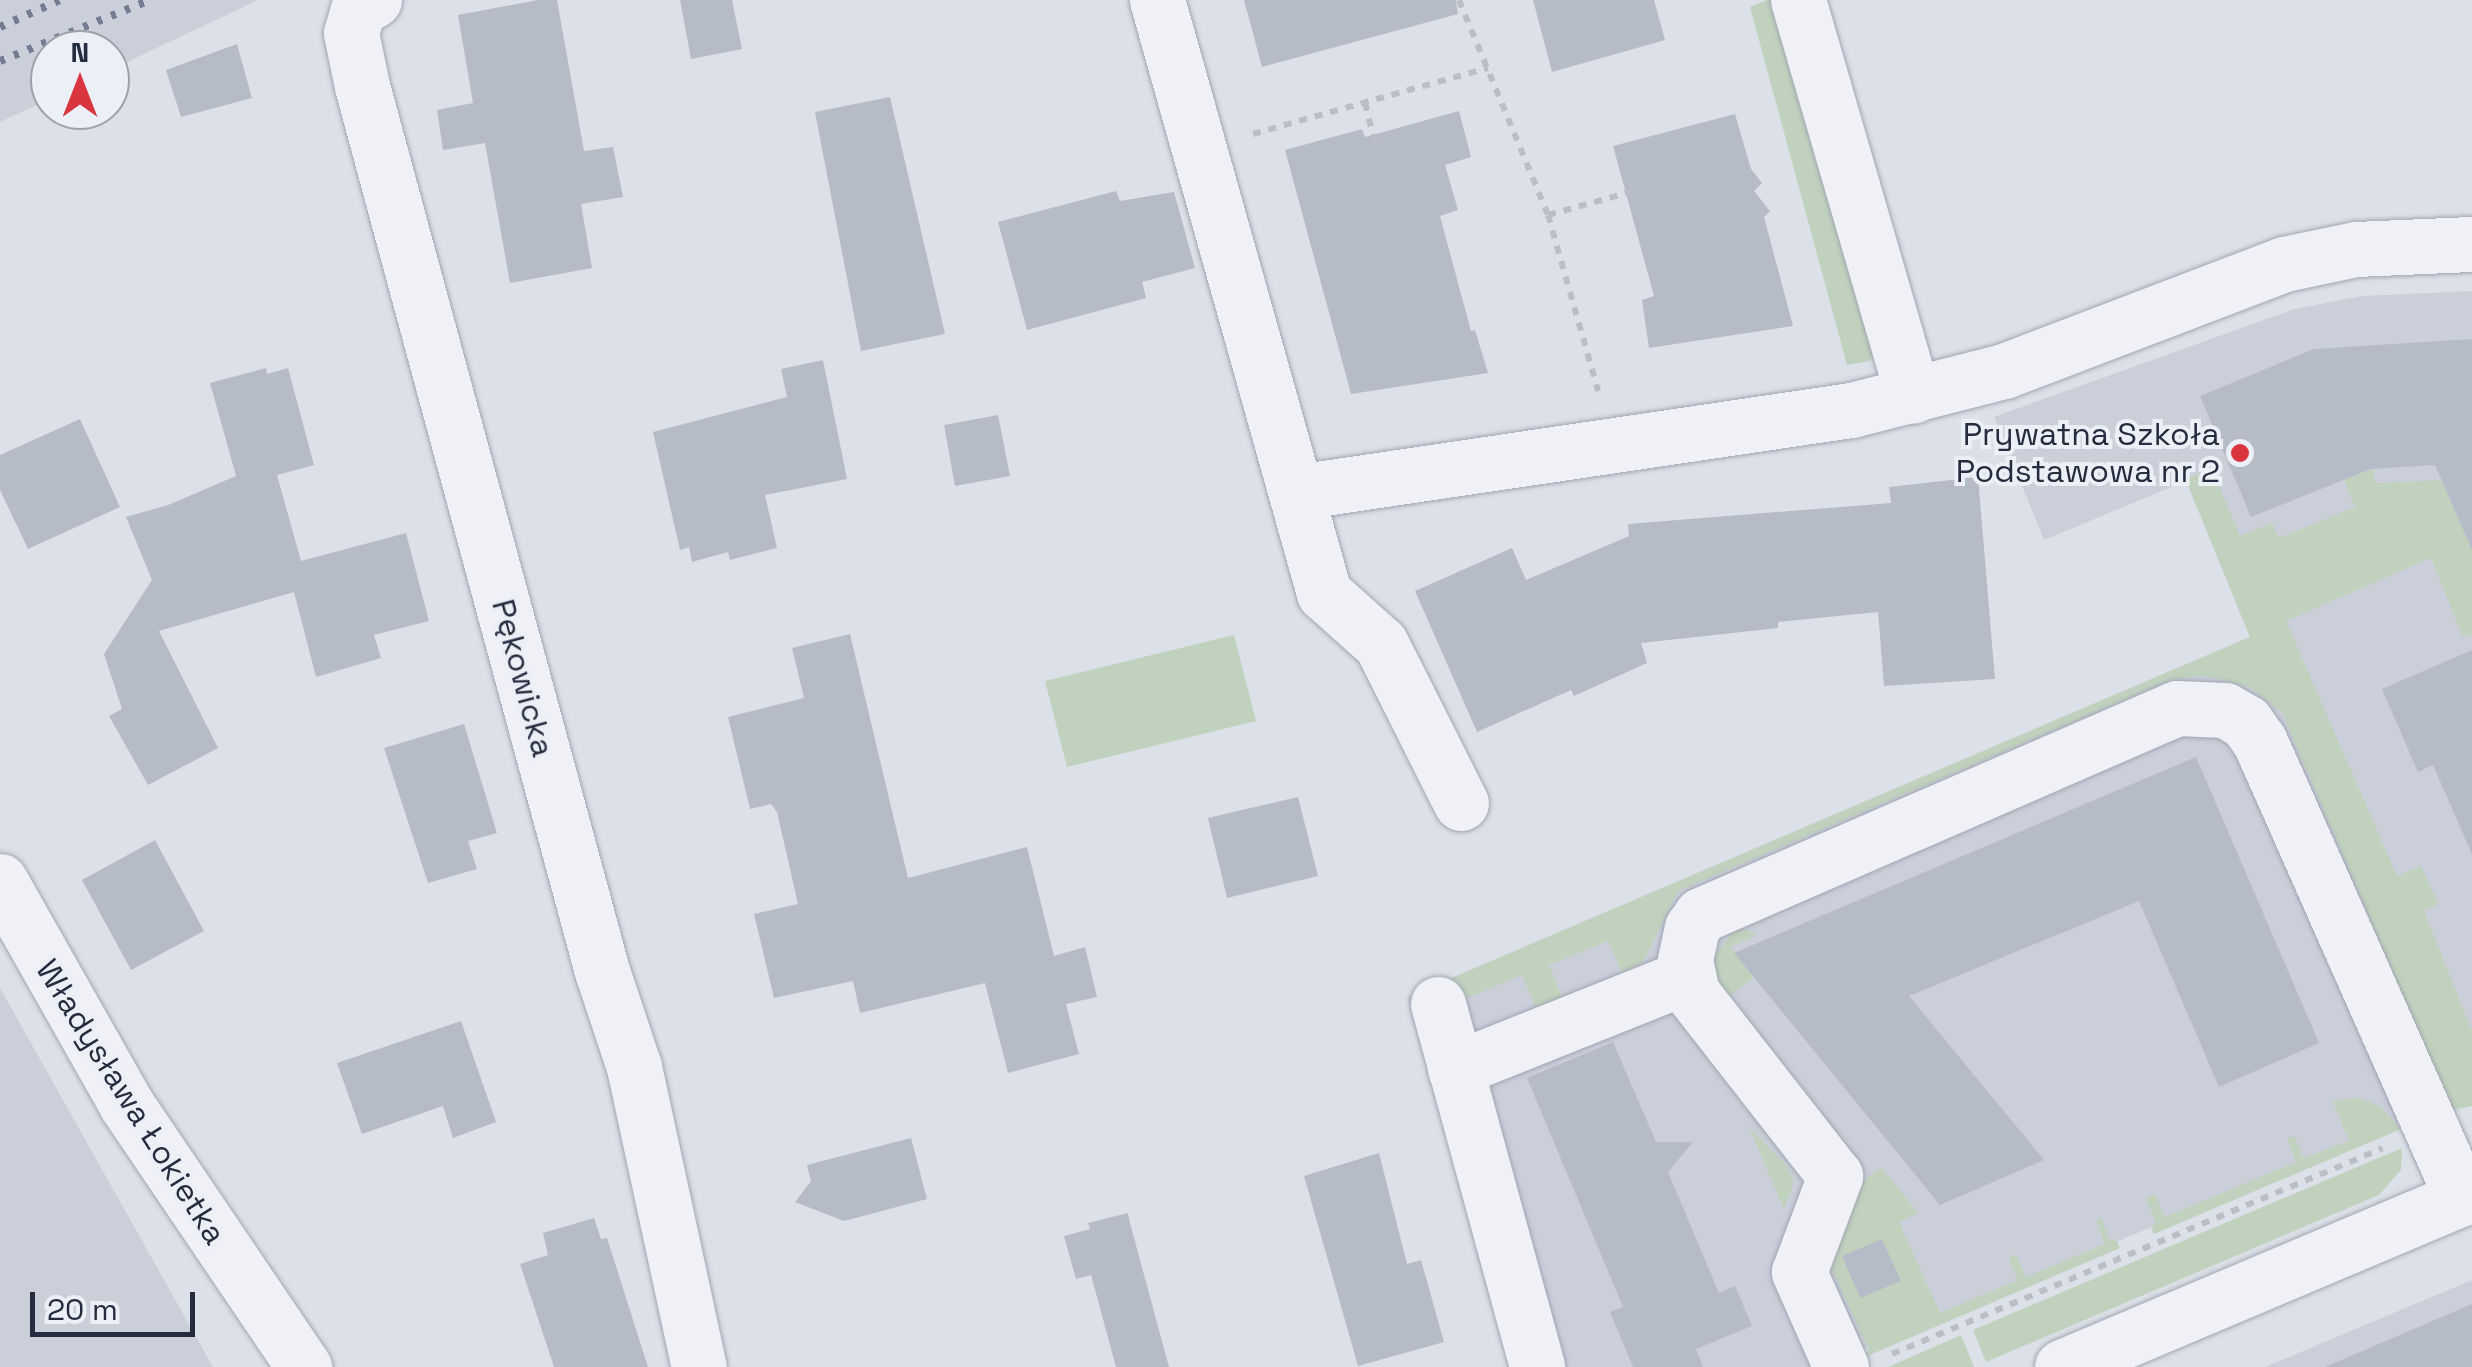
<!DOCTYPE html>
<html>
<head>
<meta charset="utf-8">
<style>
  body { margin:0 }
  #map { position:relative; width:2472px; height:1367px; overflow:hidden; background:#dce0e8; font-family:"Space Grotesk",sans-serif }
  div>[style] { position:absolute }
  .built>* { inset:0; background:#cacfda }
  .green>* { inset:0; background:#c0d2bd }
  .building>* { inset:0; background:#b6bbc8 }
  .path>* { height:6px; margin-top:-3px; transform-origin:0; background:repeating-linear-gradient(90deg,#babec6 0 8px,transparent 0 16px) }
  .roads { filter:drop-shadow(0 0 2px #a1a6b2) drop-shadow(0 0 2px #a1a6b2) }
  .minor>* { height:55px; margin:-27.5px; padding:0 27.5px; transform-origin:27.5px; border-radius:27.5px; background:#eff1f6 }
  .rail>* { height:8px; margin-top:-4px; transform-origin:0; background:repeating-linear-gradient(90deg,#757d93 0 5px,transparent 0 15px) }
  .dots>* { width:28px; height:28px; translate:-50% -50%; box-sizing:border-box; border:5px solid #eceff5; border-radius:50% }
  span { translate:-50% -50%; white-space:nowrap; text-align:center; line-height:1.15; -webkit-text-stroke:8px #eceff5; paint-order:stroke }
  .poi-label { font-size:32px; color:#252c3f }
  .right { translate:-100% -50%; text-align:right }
  .street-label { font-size:32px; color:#252c3f }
  .north { position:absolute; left:30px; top:30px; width:100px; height:100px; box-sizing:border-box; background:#eceff5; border:2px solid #9ca1ac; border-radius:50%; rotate:0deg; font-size:28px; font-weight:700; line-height:40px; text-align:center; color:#252c3f }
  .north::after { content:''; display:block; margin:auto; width:35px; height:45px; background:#d9353f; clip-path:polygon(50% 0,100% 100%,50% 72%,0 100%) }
  .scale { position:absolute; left:30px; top:1292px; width:165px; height:45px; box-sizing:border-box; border:5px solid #252c3f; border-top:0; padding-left:12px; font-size:30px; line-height:35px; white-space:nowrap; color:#252c3f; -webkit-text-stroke:8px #eceff5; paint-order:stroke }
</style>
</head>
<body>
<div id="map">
  <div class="built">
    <div style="clip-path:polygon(0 0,258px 0,110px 70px,110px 50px,50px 50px,50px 99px,0 122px)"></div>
    <div style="clip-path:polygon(2472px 291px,2472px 1092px,1819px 1367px,1512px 1367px,1407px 997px,2250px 637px,2186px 481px,2044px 540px,1994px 417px,2294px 309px,2362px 296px)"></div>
    <div style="clip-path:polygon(0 988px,213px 1367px,0 1367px)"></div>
    <div style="clip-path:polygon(2472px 1280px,2472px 1367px,2265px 1367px)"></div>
  </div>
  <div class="green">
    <div style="clip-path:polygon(1767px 0,1776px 0,1873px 354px,1870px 361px,1847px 365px,1750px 7px)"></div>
    <div style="clip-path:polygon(2211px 467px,2240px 536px,2272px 523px,2279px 538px,2355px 507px,2344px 480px,2369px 470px,2374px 469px,2375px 483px,2442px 480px,2472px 550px,2472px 634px,2463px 637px,2431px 558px,2286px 621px,2397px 876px,2421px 866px,2439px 904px,2424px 911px,2472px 1031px,2472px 1106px,2452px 1110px,2282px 712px,2248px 686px,2202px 675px,2170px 680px,1678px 891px,1643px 962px,1622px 973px,1608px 941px,1549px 965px,1564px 1002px,1538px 1013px,1522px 975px,1453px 1004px,1407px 997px,2250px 637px,2186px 480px)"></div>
    <div style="clip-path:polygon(1234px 635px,1256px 721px,1067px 767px,1045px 681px)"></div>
    <div style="clip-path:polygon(1738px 925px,1757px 935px,1730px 947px,1754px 977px,1724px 1001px,1713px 978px,1713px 957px)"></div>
    <div style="clip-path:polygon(2357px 1097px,2380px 1106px,2401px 1129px,2154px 1234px,2151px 1227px,2156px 1224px,2146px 1198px,2155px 1194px,2165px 1217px,2296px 1162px,2287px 1138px,2294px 1136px,2304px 1158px,2349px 1141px,2333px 1102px)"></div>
    <div style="clip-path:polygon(1749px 1127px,1786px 1165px,1794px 1182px,1784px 1209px)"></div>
    <div style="clip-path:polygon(2402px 1148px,2401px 1170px,2379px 1195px,1986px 1362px,1973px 1330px)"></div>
    <div style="clip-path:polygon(1881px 1167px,1918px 1213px,1899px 1222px,1940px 1313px,2018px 1280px,2008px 1257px,2016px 1255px,2026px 1277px,2105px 1244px,2096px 1220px,2101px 1218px,2110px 1241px,2116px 1239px,2120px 1248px,1865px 1357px,1869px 1350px,1832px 1269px,1831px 1255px,1858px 1186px)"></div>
    <div style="clip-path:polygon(1961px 1335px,1974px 1367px,1888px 1367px)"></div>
  </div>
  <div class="building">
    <div style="clip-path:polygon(538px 0,557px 0,584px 151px,613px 147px,623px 197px,581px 204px,592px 268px,510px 283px,485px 143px,443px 150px,437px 110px,473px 103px,458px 15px)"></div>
    <div style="clip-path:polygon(680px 0,732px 0,742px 49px,691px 59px)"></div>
    <div style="clip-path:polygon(1244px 0,1456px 0,1458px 14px,1262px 67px)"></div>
    <div style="clip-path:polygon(1533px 0,1654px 0,1665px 40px,1552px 72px)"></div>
    <div style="clip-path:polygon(237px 44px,252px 98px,181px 117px,166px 70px)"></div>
    <div style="clip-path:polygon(890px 97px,945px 334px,861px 351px,815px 112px)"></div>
    <div style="clip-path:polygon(1459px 111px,1471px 157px,1445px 165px,1458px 210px,1440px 216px,1471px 331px,1475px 330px,1488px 373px,1351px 394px,1285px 150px,1362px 129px,1365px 137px)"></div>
    <div style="clip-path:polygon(1735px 114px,1751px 169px,1762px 183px,1754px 191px,1770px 211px,1764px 217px,1793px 326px,1649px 348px,1642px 300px,1654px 296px,1613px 146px)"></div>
    <div style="clip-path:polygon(1116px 191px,1120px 201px,1174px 192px,1195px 268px,1142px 282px,1146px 298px,1027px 330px,998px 222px)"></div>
    <div style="clip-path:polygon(2472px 339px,2472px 550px,2435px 465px,2371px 469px,2251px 517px,2200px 396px,2314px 349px)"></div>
    <div style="clip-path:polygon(823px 360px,847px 479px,765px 495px,777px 548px,730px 560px,728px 552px,692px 562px,689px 547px,680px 550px,653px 432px,787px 397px,781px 369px)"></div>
    <div style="clip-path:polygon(266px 368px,267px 374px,288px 368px,314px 465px,277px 475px,301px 561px,406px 533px,429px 621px,374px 635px,381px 658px,316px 677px,294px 592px,159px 631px,218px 748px,148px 785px,109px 716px,122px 709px,104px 654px,152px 580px,126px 517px,168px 505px,236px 476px,210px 383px)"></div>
    <div style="clip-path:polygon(998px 415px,1010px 476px,955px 486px,944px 425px)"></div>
    <div style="clip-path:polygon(80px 419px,120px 507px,28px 549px,0 490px,0 455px)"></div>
    <div style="clip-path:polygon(1978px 477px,1995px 679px,1884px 686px,1878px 612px,1778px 622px,1778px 628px,1641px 643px,1647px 663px,1574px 696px,1571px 690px,1477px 732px,1415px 591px,1512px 548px,1526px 580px,1629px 536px,1628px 524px,1891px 503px,1889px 487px)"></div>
    <div style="clip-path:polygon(850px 634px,908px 878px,1027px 847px,1054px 956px,1085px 947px,1097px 997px,1066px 1004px,1079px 1054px,1008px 1073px,985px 983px,860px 1013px,853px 981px,774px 998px,754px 914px,798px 904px,777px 812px,771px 804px,750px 809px,728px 717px,804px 698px,792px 648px)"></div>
    <div style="clip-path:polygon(2472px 650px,2472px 854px,2433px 765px,2418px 772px,2382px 689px)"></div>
    <div style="clip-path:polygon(464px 724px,497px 833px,468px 841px,477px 869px,428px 883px,384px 748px)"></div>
    <div style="clip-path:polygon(2196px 757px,2319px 1043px,2219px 1087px,2139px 901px,1909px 996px,2044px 1160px,1940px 1205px,1734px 953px)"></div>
    <div style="clip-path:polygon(1298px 797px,1318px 876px,1227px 898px,1208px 818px)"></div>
    <div style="clip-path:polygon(155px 840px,204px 931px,131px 970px,82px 880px)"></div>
    <div style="clip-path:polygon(461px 1021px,496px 1122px,453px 1138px,443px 1106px,362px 1134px,337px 1063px)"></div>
    <div style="clip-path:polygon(1613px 1042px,1656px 1142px,1693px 1142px,1668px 1172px,1719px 1293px,1735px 1286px,1752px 1326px,1696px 1349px,1703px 1367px,1633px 1367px,1610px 1312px,1623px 1307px,1527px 1078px)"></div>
    <div style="clip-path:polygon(911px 1138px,927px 1199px,844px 1221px,795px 1202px,811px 1181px,807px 1165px)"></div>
    <div style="clip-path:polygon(1379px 1153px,1407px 1264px,1421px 1260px,1444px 1342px,1358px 1366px,1304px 1176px)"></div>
    <div style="clip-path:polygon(1128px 1213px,1130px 1223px,1169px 1367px,1116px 1367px,1091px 1275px,1076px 1279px,1064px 1236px,1090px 1229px,1088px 1223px)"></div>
    <div style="clip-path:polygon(594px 1218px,601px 1239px,607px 1238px,648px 1367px,554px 1367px,520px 1264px,548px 1255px,543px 1233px)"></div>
    <div style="clip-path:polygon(1882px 1239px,1901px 1281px,1860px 1298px,1842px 1256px)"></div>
    <div style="clip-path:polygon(2472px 1304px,2472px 1367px,2325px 1367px)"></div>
  </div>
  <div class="path">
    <div style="left:1459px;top:0;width:233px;rotate:67.5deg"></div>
    <div style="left:1548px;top:215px;width:183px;rotate:74.1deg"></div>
    <div style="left:1365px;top:103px;width:41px;rotate:76deg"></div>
    <div style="left:1253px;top:134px;width:244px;rotate:-15.7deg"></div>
    <div style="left:1548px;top:215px;width:89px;rotate:-15.6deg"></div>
    <div style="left:1892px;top:1354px;width:532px;rotate:-22.76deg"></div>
  </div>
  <div class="roads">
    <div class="minor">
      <div style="left:374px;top:0;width:18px;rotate:151deg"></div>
      <div style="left:358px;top:9px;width:25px;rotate:106deg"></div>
      <div style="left:351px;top:33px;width:54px;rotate:78.3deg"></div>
      <div style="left:362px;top:86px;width:917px;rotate:74.83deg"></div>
      <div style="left:602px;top:971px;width:101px;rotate:71.6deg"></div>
      <div style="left:634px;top:1067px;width:307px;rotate:77.8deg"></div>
      <div style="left:1157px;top:0;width:616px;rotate:74.27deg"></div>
      <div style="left:1324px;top:593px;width:76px;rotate:41.8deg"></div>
      <div style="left:1381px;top:644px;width:178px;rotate:63.3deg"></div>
      <div style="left:1798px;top:0;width:412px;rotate:73.8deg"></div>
      <div style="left:1297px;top:492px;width:560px;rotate:-8.42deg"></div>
      <div style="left:1851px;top:410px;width:158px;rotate:-14.3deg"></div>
      <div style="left:2004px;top:371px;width:300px;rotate:-20.9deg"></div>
      <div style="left:2284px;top:264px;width:74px;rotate:-11.8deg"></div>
      <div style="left:2356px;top:249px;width:116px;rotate:-2.5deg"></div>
      <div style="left:0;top:881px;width:256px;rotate:60.5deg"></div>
      <div style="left:126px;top:1104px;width:318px;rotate:55.9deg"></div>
      <div style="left:1438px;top:1004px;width:376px;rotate:74.7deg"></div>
      <div style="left:1455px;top:1069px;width:248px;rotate:-21.8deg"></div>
      <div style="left:1841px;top:1367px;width:104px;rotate:-113.9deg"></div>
      <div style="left:1799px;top:1272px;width:103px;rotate:-69.4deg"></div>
      <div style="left:1835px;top:1176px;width:232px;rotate:-128deg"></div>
      <div style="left:1692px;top:993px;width:34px;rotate:-102deg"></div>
      <div style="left:1685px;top:960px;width:33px;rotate:-78deg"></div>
      <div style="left:1692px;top:928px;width:16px;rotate:-55deg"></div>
      <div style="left:1701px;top:915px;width:519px;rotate:-23.5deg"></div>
      <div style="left:2177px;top:708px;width:48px;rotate:2.4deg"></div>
      <div style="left:2225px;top:710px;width:24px;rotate:30deg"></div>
      <div style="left:2246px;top:722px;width:24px;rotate:55deg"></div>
      <div style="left:2260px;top:742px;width:499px;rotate:66.1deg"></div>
      <div style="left:2062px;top:1367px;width:445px;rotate:-22.9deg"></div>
    </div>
  </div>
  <div class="rail">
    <div style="left:0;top:27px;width:66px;rotate:-24.2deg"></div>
    <div style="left:0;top:61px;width:162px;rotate:-22.1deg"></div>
  </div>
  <div class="dots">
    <div style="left:2240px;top:453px;background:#d9353f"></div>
  </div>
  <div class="poi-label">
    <span class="right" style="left:2220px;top:453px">Prywatna Szkoła<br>Podstawowa nr 2</span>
  </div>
  <div class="street-label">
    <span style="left:523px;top:678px;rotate:75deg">Pękowicka</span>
    <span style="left:131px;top:1102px;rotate:58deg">Władysława Łokietka</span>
  </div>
  <div class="north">N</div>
  <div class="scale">20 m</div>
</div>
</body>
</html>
